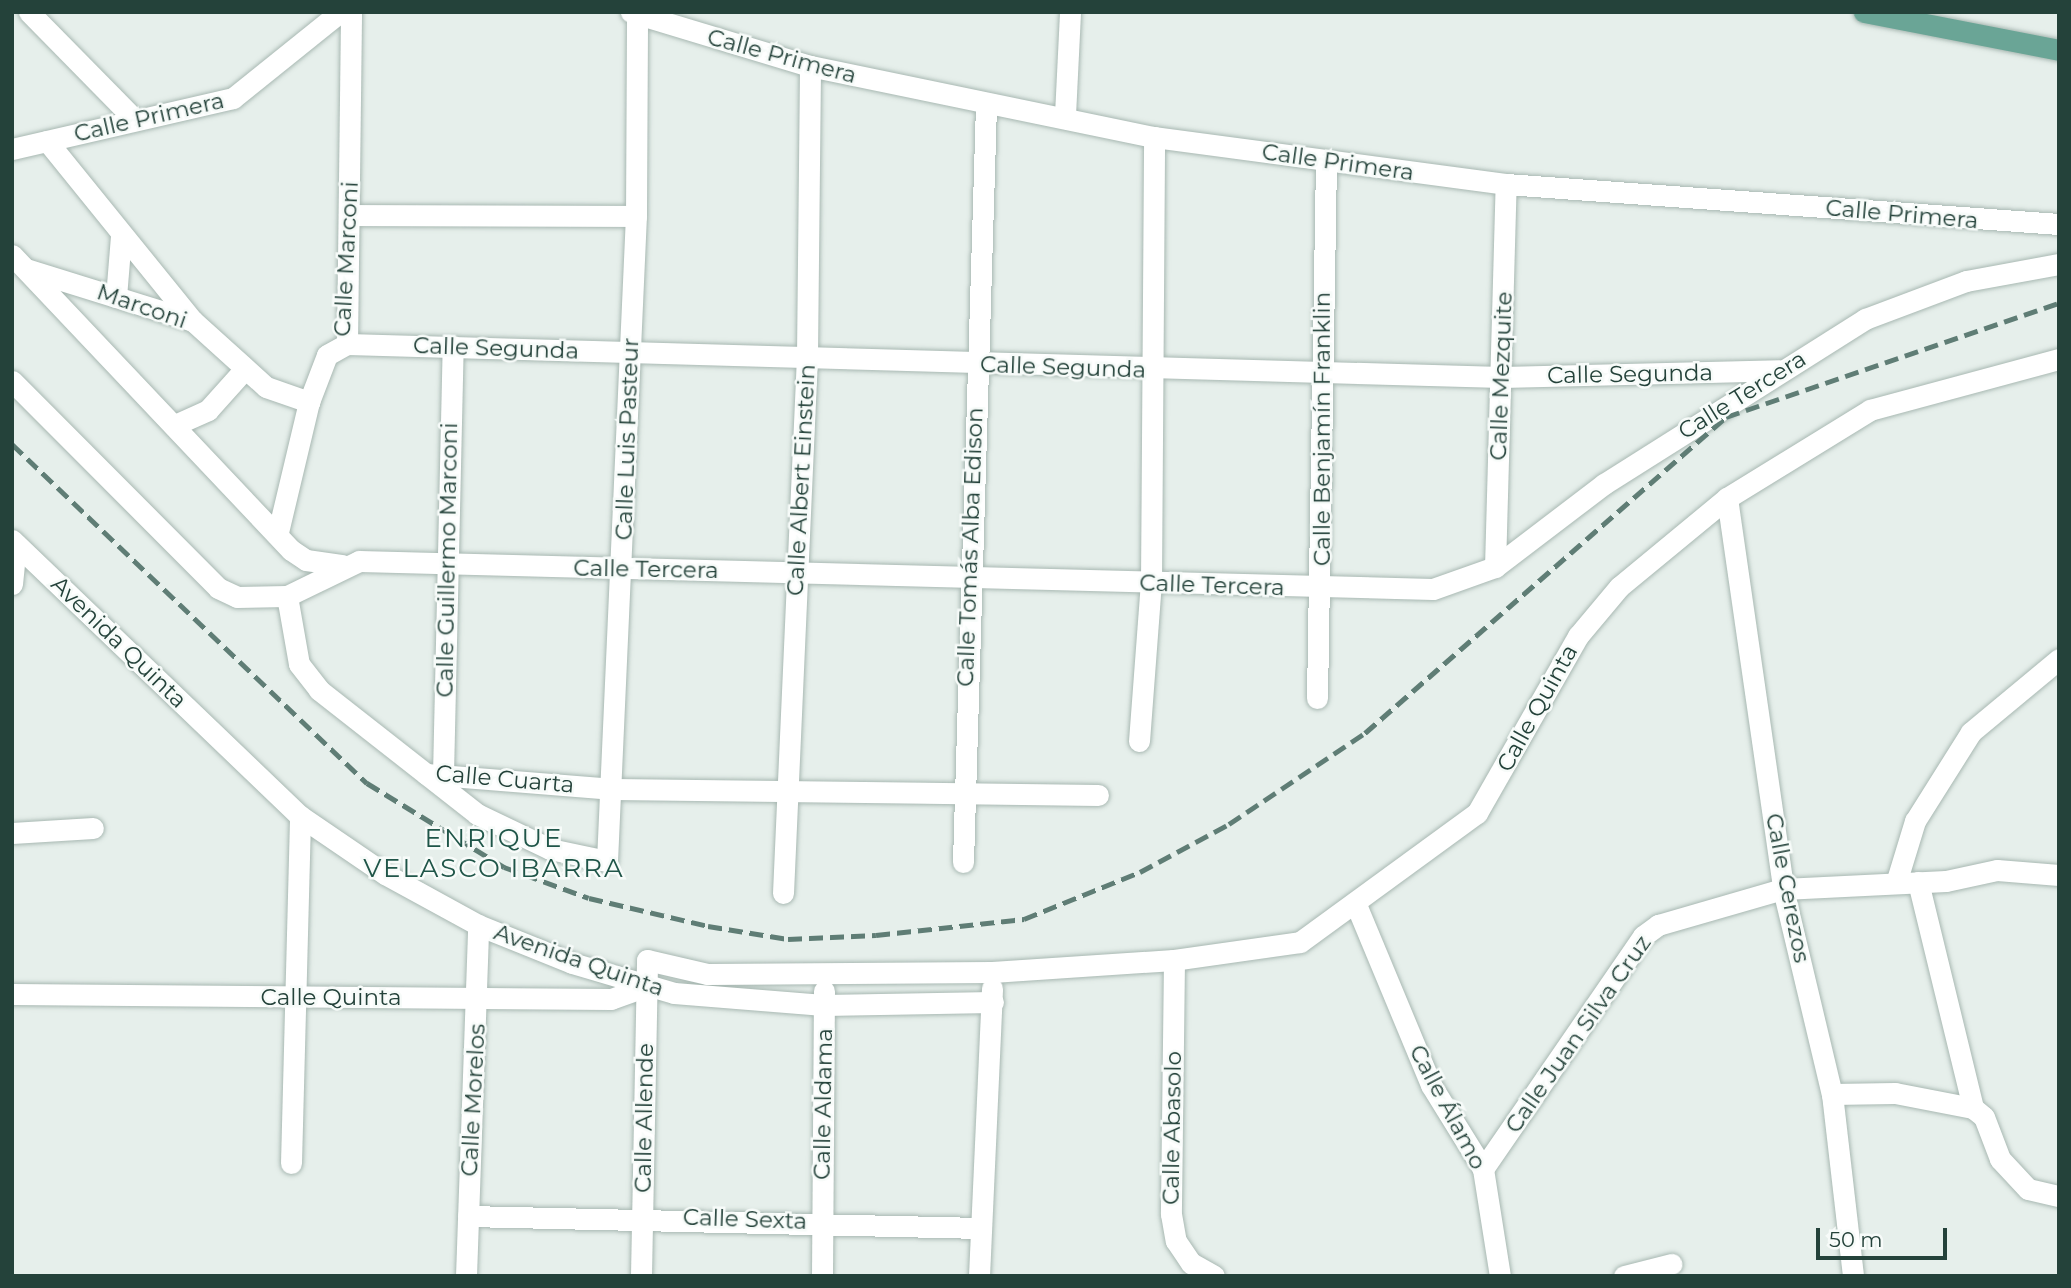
<!DOCTYPE html>
<html>
<head>
<meta charset="utf-8">
<style>
  body { margin:0 }
  #map { position:relative; width:2071px; height:1288px; overflow:hidden; background:#e6efeb; font-family:Montserrat,sans-serif }
  div>[style] { position:absolute }
  .roads { filter:drop-shadow(0 0 2px #a8b8b2) drop-shadow(0 0 2px #a8b8b2) }
  .minor>* { height:21px; margin:-10.5px; padding:0 10.5px; transform-origin:10.5px; border-radius:10.5px; background:#fff }
  .major>* { height:21px; margin:-10.5px; padding:0 10.5px; transform-origin:10.5px; border-radius:10.5px; background:#6aa596 }
  .rail>* { height:5px; margin-top:-2.5px; transform-origin:0; background:repeating-linear-gradient(90deg,#5f7d75 0 14px,transparent 0 21px) }
  span { translate:-50% -50%; white-space:nowrap; text-align:center; line-height:1.15; -webkit-text-stroke:5px #f7fbf9; paint-order:stroke }
  .street-label { font-size:23px; color:#24423a }
  .quarter-label { font-size:26px; color:#1f5548; letter-spacing:2px }
  .frame { position:absolute; inset:0; border:14px solid #24423a; pointer-events:none }
  .scale { position:absolute; left:1816px; top:1228px; width:131px; height:32px; box-sizing:border-box; border:4px solid #24423a; border-top:0; padding-left:9px; font-size:21px; line-height:24px; white-space:nowrap; color:#24423a; -webkit-text-stroke:5px #f7fbf9; paint-order:stroke }
</style>
</head>
<body>
<div id="map">
  <div class="roads">
    <div class="minor">
      <div style="left:29px;top:12px;width:151px;rotate:45.5deg"></div>
      <div style="left:631px;top:12px;width:187px;rotate:16.8deg"></div>
      <div style="left:810px;top:66px;width:351px;rotate:11.7deg"></div>
      <div style="left:1154px;top:137px;width:355px;rotate:7.6deg"></div>
      <div style="left:1506px;top:184px;width:554px;rotate:4.14deg"></div>
      <div style="left:1065px;top:115px;width:103px;rotate:-87.2deg"></div>
      <div style="left:47px;top:141px;width:232px;rotate:51deg"></div>
      <div style="left:12px;top:149px;width:227px;rotate:-13deg"></div>
      <div style="left:233px;top:98px;width:137px;rotate:-38.8deg"></div>
      <div style="left:350px;top:215px;width:286px;rotate:0.2deg"></div>
      <div style="left:12px;top:255px;width:406px;rotate:46.6deg"></div>
      <div style="left:291px;top:550px;width:18px;rotate:34deg"></div>
      <div style="left:306px;top:560px;width:37px;rotate:8deg"></div>
      <div style="left:26px;top:269px;width:175px;rotate:17.3deg"></div>
      <div style="left:193px;top:321px;width:98px;rotate:42.1deg"></div>
      <div style="left:266px;top:387px;width:46px;rotate:19.2deg"></div>
      <div style="left:116px;top:297px;width:61px;rotate:-85.3deg"></div>
      <div style="left:347px;top:344px;width:1155px;rotate:1.64deg"></div>
      <div style="left:1502px;top:377px;width:277px;rotate:-1.4deg"></div>
      <div style="left:347px;top:344px;width:332px;rotate:-89.3deg"></div>
      <div style="left:12px;top:381px;width:292px;rotate:45.1deg"></div>
      <div style="left:218px;top:588px;width:21px;rotate:25deg"></div>
      <div style="left:237px;top:597px;width:50px;rotate:-1.1deg"></div>
      <div style="left:287px;top:596px;width:69px;rotate:80deg"></div>
      <div style="left:299px;top:664px;width:33px;rotate:52deg"></div>
      <div style="left:319px;top:690px;width:201px;rotate:38.1deg"></div>
      <div style="left:477px;top:814px;width:81px;rotate:25.6deg"></div>
      <div style="left:550px;top:849px;width:58px;rotate:11.9deg"></div>
      <div style="left:607px;top:861px;width:646px;rotate:-87.43deg"></div>
      <div style="left:636px;top:216px;width:200px;rotate:-89.7deg"></div>
      <div style="left:177px;top:424px;width:34px;rotate:-24deg"></div>
      <div style="left:208px;top:410px;width:52px;rotate:-48.1deg"></div>
      <div style="left:1727px;top:498px;width:395px;rotate:81.8deg"></div>
      <div style="left:1783px;top:889px;width:211px;rotate:76.6deg"></div>
      <div style="left:1832px;top:1094px;width:183px;rotate:83.4deg"></div>
      <div style="left:278px;top:532px;width:134px;rotate:-76.6deg"></div>
      <div style="left:309px;top:402px;width:50px;rotate:-69deg"></div>
      <div style="left:327px;top:355px;width:23px;rotate:-29deg"></div>
      <div style="left:12px;top:540px;width:399px;rotate:43.8deg"></div>
      <div style="left:300px;top:816px;width:103px;rotate:34.3deg"></div>
      <div style="left:385px;top:874px;width:106px;rotate:28.7deg"></div>
      <div style="left:478px;top:925px;width:101px;rotate:22deg"></div>
      <div style="left:572px;top:963px;width:106px;rotate:16.4deg"></div>
      <div style="left:674px;top:993px;width:150px;rotate:4.6deg"></div>
      <div style="left:824px;top:1005px;width:169px;rotate:-1deg"></div>
      <div style="left:1495px;top:567px;width:383px;rotate:-88.4deg"></div>
      <div style="left:12px;top:584px;width:40px;rotate:-84.3deg"></div>
      <div style="left:287px;top:596px;width:80px;rotate:-25.9deg"></div>
      <div style="left:359px;top:561px;width:1074px;rotate:1.49deg"></div>
      <div style="left:1433px;top:589px;width:66px;rotate:-19.5deg"></div>
      <div style="left:1495px;top:567px;width:137px;rotate:-37.3deg"></div>
      <div style="left:1604px;top:484px;width:309px;rotate:-32.3deg"></div>
      <div style="left:1865px;top:319px;width:108px;rotate:-20.6deg"></div>
      <div style="left:1966px;top:281px;width:95px;rotate:-10.4deg"></div>
      <div style="left:1317px;top:698px;width:537px;rotate:-89.04deg"></div>
      <div style="left:1139px;top:741px;width:159px;rotate:-85.7deg"></div>
      <div style="left:1151px;top:582px;width:445px;rotate:-89.6deg"></div>
      <div style="left:426px;top:774px;width:188px;rotate:4.6deg"></div>
      <div style="left:613px;top:789px;width:485px;rotate:0.7deg"></div>
      <div style="left:443px;top:775px;width:429px;rotate:-88.7deg"></div>
      <div style="left:12px;top:833px;width:81px;rotate:-3.5deg"></div>
      <div style="left:963px;top:862px;width:756px;rotate:-88.26deg"></div>
      <div style="left:1918px;top:882px;width:233px;rotate:76.3deg"></div>
      <div style="left:1896px;top:883px;width:65px;rotate:-73deg"></div>
      <div style="left:1915px;top:821px;width:105px;rotate:-57.8deg"></div>
      <div style="left:1971px;top:732px;width:114px;rotate:-39.7deg"></div>
      <div style="left:783px;top:893px;width:538px;rotate:-87.44deg"></div>
      <div style="left:807px;top:356px;width:290px;rotate:-89.4deg"></div>
      <div style="left:1357px;top:907px;width:193px;rotate:67.4deg"></div>
      <div style="left:1431px;top:1085px;width:99px;rotate:58.2deg"></div>
      <div style="left:1483px;top:1169px;width:108px;rotate:81deg"></div>
      <div style="left:1174px;top:960px;width:254px;rotate:90.7deg"></div>
      <div style="left:1171px;top:1214px;width:27px;rotate:80deg"></div>
      <div style="left:1176px;top:1241px;width:27px;rotate:56deg"></div>
      <div style="left:1191px;top:1263px;width:26px;rotate:29deg"></div>
      <div style="left:12px;top:994px;width:599px;rotate:0.48deg"></div>
      <div style="left:611px;top:999px;width:37px;rotate:-20deg"></div>
      <div style="left:1832px;top:1094px;width:63px;rotate:-0.9deg"></div>
      <div style="left:1895px;top:1093px;width:79px;rotate:10.9deg"></div>
      <div style="left:1973px;top:1108px;width:14px;rotate:39deg"></div>
      <div style="left:1984px;top:1117px;width:45px;rotate:69.1deg"></div>
      <div style="left:2000px;top:1159px;width:41px;rotate:47deg"></div>
      <div style="left:2028px;top:1189px;width:32px;rotate:13deg"></div>
      <div style="left:291px;top:1163px;width:347px;rotate:-88.5deg"></div>
      <div style="left:1483px;top:1169px;width:283px;rotate:-55.5deg"></div>
      <div style="left:1643px;top:936px;width:19px;rotate:-36deg"></div>
      <div style="left:1658px;top:925px;width:130px;rotate:-16.1deg"></div>
      <div style="left:1783px;top:889px;width:163px;rotate:-2.8deg"></div>
      <div style="left:1946px;top:881px;width:52px;rotate:-12.2deg"></div>
      <div style="left:1997px;top:870px;width:62px;rotate:4.6deg"></div>
      <div style="left:468px;top:1216px;width:512px;rotate:1.34deg"></div>
      <div style="left:466px;top:1276px;width:351px;rotate:-88deg"></div>
      <div style="left:641px;top:1276px;width:316px;rotate:-88.9deg"></div>
      <div style="left:647px;top:960px;width:62px;rotate:13.1deg"></div>
      <div style="left:707px;top:974px;width:285px;rotate:-0.4deg"></div>
      <div style="left:992px;top:972px;width:182px;rotate:-3.8deg"></div>
      <div style="left:1174px;top:960px;width:127px;rotate:-8.1deg"></div>
      <div style="left:1300px;top:942px;width:219px;rotate:-36.1deg"></div>
      <div style="left:1477px;top:813px;width:204px;rotate:-60.3deg"></div>
      <div style="left:1578px;top:636px;width:64px;rotate:-50.1deg"></div>
      <div style="left:1619px;top:587px;width:140px;rotate:-39.5deg"></div>
      <div style="left:1727px;top:498px;width:168px;rotate:-31.6deg"></div>
      <div style="left:1870px;top:410px;width:196px;rotate:-15.1deg"></div>
      <div style="left:822px;top:1276px;width:285px;rotate:-89.6deg"></div>
      <div style="left:979px;top:1276px;width:288px;rotate:-87.4deg"></div>
      <div style="left:1624px;top:1276px;width:49px;rotate:-14.3deg"></div>
    </div>
    <div class="major">
      <div style="left:1864px;top:12px;width:199px;rotate:11deg"></div>
    </div>
  </div>
  <div class="rail">
    <div style="left:12px;top:444px;width:491px;rotate:43.7deg"></div>
    <div style="left:367px;top:783px;width:161px;rotate:31.5deg"></div>
    <div style="left:504px;top:867px;width:90px;rotate:20deg"></div>
    <div style="left:589px;top:898px;width:122px;rotate:13.2deg"></div>
    <div style="left:708px;top:926px;width:81px;rotate:9.2deg"></div>
    <div style="left:788px;top:939px;width:88px;rotate:-2.6deg"></div>
    <div style="left:876px;top:935px;width:149px;rotate:-6.2deg"></div>
    <div style="left:1024px;top:919px;width:125px;rotate:-22.1deg"></div>
    <div style="left:1140px;top:872px;width:101px;rotate:-28.3deg"></div>
    <div style="left:1229px;top:824px;width:164px;rotate:-33.8deg"></div>
    <div style="left:1365px;top:733px;width:480px;rotate:-41.2deg"></div>
    <div style="left:1726px;top:417px;width:352px;rotate:-18.9deg"></div>
  </div>
  <div class="street-label">
    <span style="left:782px;top:56px;rotate:15deg">Calle Primera</span>
    <span style="left:149px;top:117px;rotate:-13deg">Calle Primera</span>
    <span style="left:1338px;top:162px;rotate:8deg">Calle Primera</span>
    <span style="left:1902px;top:214px;rotate:5deg">Calle Primera</span>
    <span style="left:346px;top:259px;rotate:-87deg">Calle Marconi</span>
    <span style="left:142px;top:306px;rotate:19deg">Marconi</span>
    <span style="left:496px;top:348px;rotate:2deg">Calle Segunda</span>
    <span style="left:1063px;top:367px;rotate:2deg">Calle Segunda</span>
    <span style="left:1630px;top:374px;rotate:-1deg">Calle Segunda</span>
    <span style="left:1501px;top:376px;rotate:-88deg">Calle Mezquite</span>
    <span style="left:1742px;top:395px;rotate:-32deg">Calle Tercera</span>
    <span style="left:1322px;top:429px;rotate:-90deg">Calle Benjamín Franklin</span>
    <span style="left:627px;top:439px;rotate:-88deg">Calle Luis Pasteur</span>
    <span style="left:801px;top:480px;rotate:-87deg">Calle Albert Einstein</span>
    <span style="left:970px;top:547px;rotate:-88deg">Calle Tomás Alba Edison</span>
    <span style="left:447px;top:560px;rotate:-89deg">Calle Guillermo Marconi</span>
    <span style="left:646px;top:569px;rotate:1deg">Calle Tercera</span>
    <span style="left:1212px;top:585px;rotate:2deg">Calle Tercera</span>
    <span style="left:119px;top:642px;rotate:44deg">Avenida Quinta</span>
    <span style="left:1537px;top:708px;rotate:-61deg">Calle Quinta</span>
    <span style="left:505px;top:779px;rotate:5deg">Calle Cuarta</span>
    <span style="left:1788px;top:888px;rotate:79deg">Calle Cerezos</span>
    <span style="left:579px;top:960px;rotate:19deg">Avenida Quinta</span>
    <span style="left:331px;top:997px">Calle Quinta</span>
    <span style="left:1578px;top:1034px;rotate:-55deg">Calle Juan Silva Cruz</span>
    <span style="left:473px;top:1100px;rotate:-87deg">Calle Morelos</span>
    <span style="left:823px;top:1104px;rotate:-89deg">Calle Aldama</span>
    <span style="left:1448px;top:1107px;rotate:62deg">Calle Álamo</span>
    <span style="left:644px;top:1118px;rotate:-89deg">Calle Allende</span>
    <span style="left:1172px;top:1128px;rotate:-89deg">Calle Abasolo</span>
    <span style="left:745px;top:1219px;rotate:2deg">Calle Sexta</span>
  </div>
  <div class="quarter-label">
    <span style="left:494px;top:854px">ENRIQUE<br>VELASCO IBARRA</span>
  </div>
  <div class="frame"></div>
  <div class="scale">50 m</div>
</div>
</body>
</html>
